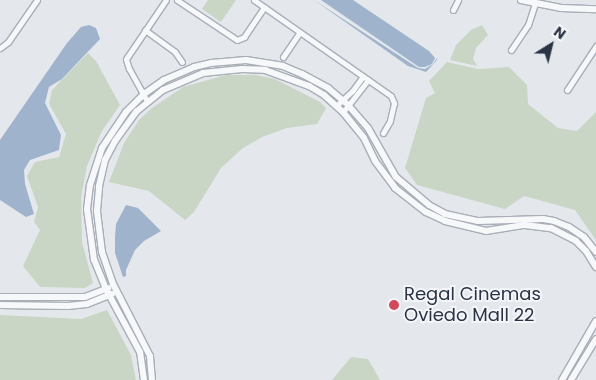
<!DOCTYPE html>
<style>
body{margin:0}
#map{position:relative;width:596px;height:380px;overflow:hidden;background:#e4e7ec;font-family:Poppins,sans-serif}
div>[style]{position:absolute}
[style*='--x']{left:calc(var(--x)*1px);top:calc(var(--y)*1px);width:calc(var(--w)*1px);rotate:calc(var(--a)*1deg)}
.green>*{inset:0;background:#c9d6c5}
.water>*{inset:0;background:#9fb4cc}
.roads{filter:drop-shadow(1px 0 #a9aeb7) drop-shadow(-1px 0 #a9aeb7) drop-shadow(0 1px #a9aeb7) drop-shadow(0 -1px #a9aeb7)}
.minor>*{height:5px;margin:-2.5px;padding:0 2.5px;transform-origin:2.5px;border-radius:2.5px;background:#f7f8fa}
.tertiary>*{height:6px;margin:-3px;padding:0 3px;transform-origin:3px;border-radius:3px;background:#f7f8fa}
.dots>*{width:14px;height:14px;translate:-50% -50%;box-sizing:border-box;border:2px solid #f4f6f9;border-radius:50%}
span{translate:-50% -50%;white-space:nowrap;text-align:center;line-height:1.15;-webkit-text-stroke:4px #f4f6f9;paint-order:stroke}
.poi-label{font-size:18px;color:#2b3445}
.left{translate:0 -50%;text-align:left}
.north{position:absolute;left:526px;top:20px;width:50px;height:50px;-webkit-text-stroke:4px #f4f6f9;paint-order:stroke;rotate:36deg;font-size:14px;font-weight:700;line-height:20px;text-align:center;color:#2b3445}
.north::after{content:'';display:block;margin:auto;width:18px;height:22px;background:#2b3445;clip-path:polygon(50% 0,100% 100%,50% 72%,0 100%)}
</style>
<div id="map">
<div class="green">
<div style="clip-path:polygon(208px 0,236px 0,221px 22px,202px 9px)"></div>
<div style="clip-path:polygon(482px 25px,488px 35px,476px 48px,473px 59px,477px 66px,450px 60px,456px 45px,471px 30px)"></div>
<div style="clip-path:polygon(88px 53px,96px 61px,120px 105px,102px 131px,87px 166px,81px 197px,82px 242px,93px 283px,85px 288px,40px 287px,23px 266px,40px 230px,34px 222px,38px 207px,27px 176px,35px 162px,59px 157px,66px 134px,49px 104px,52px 90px)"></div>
<div style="clip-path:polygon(447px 62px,478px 69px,509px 67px,527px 85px,528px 104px,558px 128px,577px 131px,596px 112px,596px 240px,575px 210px,524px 196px,505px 209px,417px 185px,405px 168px,426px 98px,435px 93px,429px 81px)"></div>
<div style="clip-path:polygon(226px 75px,255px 75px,275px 79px,320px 102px,326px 108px,317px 124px,287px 128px,262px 137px,243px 148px,221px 168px,194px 212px,185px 220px,149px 191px,109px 182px,124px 143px,139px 120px,152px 108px,183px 87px)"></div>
<div style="clip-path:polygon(107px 310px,131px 355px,136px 380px,0 380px,0 315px,81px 319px)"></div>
<div style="clip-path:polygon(351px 357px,368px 359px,380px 380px,332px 380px)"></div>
</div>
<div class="water">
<div style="clip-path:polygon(314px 0,418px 68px,425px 69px,433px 64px,437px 58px,437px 60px,426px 72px,408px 66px)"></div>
<div style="clip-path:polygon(321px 0,353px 0,429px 51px,435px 58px,432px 64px,425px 67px,419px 67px)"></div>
<div style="clip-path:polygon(89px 25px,96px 28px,100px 39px,62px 79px,49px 87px,45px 103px,61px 135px,59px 150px,30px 160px,24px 170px,25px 184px,34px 214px,26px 217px,0 200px,0 140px,67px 43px,81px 27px)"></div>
<div style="clip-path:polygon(126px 205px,138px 208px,161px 231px,144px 241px,135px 250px,126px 270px,126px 276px,123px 277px,115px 253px,115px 237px,116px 224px)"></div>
</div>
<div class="roads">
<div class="minor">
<div style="--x:177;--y:0;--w:72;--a:33.7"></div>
<div style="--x:237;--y:40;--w:8;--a:-23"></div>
<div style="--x:244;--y:37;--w:36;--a:-56"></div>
<div style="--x:254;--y:0;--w:167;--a:35"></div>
<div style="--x:391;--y:96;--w:8;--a:67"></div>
<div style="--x:394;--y:103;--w:18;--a:103"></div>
<div style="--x:390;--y:121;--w:14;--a:120"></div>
<div style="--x:453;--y:10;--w:11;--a:-63"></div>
<div style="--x:145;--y:30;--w:37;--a:36"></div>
<div style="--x:175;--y:52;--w:12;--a:55"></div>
<div style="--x:0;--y:48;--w:10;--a:-37"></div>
<div style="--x:8;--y:42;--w:51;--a:-55.4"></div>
<div style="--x:511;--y:50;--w:30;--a:-56"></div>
<div style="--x:528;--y:25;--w:23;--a:-72"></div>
<div style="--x:283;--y:57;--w:30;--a:-56"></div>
<div style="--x:567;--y:90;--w:53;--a:-56.6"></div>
<div style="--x:147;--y:101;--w:37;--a:-119"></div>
<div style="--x:129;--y:69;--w:10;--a:-107"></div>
<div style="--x:126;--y:59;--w:71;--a:-55.9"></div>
<div style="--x:336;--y:106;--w:23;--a:-43"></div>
<div style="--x:353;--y:90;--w:17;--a:-54"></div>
<div style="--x:343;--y:112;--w:41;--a:-52"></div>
</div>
<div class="tertiary">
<div style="--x:521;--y:0;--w:41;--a:11.3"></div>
<div style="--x:561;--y:8;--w:35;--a:2"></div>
<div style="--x:0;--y:297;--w:85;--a:0"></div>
<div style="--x:85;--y:297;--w:25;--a:-21"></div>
<div style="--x:0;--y:305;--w:68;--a:0.8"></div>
<div style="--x:68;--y:306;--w:19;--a:-6"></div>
<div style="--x:87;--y:304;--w:27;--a:-22"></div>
<div style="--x:144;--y:380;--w:28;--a:-98"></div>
<div style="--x:140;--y:352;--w:72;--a:-118.4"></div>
<div style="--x:106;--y:289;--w:31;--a:-112"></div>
<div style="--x:94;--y:260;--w:51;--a:-97.8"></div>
<div style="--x:87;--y:209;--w:24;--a:-83"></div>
<div style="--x:90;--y:185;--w:39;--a:-72"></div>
<div style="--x:102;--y:148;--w:43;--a:-56.3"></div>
<div style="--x:126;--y:112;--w:25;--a:-45"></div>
<div style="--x:144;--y:94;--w:24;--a:-35"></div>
<div style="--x:164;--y:80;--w:33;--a:-23"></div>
<div style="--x:194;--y:67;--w:17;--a:-13"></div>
<div style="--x:211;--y:63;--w:35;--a:-5"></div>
<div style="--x:246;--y:60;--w:37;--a:9"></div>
<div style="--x:283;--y:66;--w:21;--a:23"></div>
<div style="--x:302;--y:74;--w:30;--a:28"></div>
<div style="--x:328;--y:88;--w:26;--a:40"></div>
<div style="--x:348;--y:105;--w:30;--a:49"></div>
<div style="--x:368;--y:128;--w:56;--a:60.3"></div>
<div style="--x:396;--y:177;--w:43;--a:40.3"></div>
<div style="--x:429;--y:205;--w:18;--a:29"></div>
<div style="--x:445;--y:214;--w:34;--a:12"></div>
<div style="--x:478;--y:221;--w:65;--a:-1.8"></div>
<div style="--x:543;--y:219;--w:11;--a:10"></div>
<div style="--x:554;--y:221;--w:16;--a:22"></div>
<div style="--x:569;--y:227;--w:18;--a:34"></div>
<div style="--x:584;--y:237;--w:19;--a:51"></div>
<div style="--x:152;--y:380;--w:24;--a:-95"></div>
<div style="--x:150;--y:356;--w:81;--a:-117.2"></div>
<div style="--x:113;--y:284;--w:34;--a:-109"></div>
<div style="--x:102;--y:252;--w:41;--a:-97"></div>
<div style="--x:97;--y:211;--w:25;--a:-85"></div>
<div style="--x:99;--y:186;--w:27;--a:-77"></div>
<div style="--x:105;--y:160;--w:21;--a:-62"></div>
<div style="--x:115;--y:141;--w:37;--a:-54"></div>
<div style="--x:137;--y:111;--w:33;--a:-39"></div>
<div style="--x:163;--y:90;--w:43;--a:-23"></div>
<div style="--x:203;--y:73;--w:39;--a:-6"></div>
<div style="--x:242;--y:69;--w:23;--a:2"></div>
<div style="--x:265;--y:70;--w:47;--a:20"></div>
<div style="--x:309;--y:86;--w:17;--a:31"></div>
<div style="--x:324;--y:95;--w:25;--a:42"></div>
<div style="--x:343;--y:112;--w:33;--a:51"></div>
<div style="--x:364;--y:138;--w:25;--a:64"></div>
<div style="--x:375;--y:161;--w:34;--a:53"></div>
<div style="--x:395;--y:188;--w:39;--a:38"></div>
<div style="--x:426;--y:212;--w:21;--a:25"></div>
<div style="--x:445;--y:221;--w:42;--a:13.7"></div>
<div style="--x:486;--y:231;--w:39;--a:-9"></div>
<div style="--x:525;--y:225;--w:26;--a:7"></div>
<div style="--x:551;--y:228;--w:28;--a:27"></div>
<div style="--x:576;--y:241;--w:14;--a:45"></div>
<div style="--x:586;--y:251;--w:19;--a:58"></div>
<div style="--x:562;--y:380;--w:68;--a:-60"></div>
<div style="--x:571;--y:380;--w:48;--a:-58.6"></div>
</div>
</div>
<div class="dots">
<div style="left:394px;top:305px;background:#d1495b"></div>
</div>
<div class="poi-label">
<span class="left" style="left:404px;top:305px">Regal Cinemas<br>Oviedo Mall 22</span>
</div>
<div class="north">N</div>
</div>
